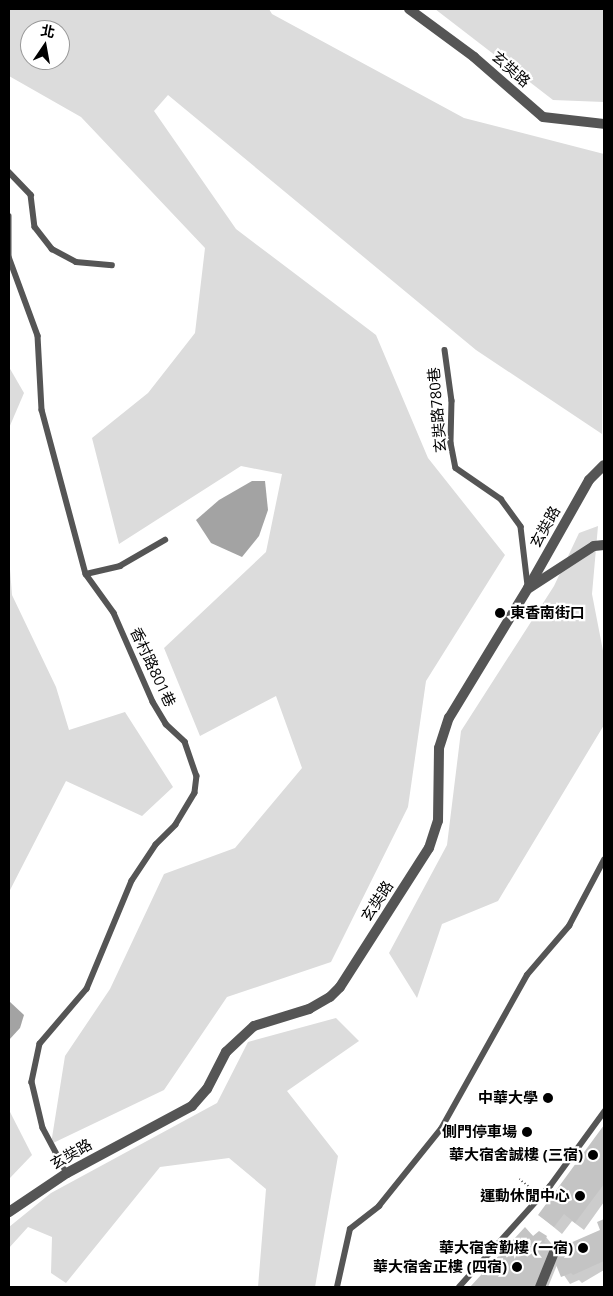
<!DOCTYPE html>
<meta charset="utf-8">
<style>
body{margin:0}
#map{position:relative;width:613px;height:1296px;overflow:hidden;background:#fff;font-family:"Open Sans","Noto Sans TC",sans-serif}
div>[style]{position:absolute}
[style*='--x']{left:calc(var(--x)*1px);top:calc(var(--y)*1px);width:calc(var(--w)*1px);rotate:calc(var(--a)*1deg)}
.green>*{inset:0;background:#dcdcdc}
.water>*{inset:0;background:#a3a3a3}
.shadow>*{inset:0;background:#0003}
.building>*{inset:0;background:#c4c4c4}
.path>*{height:2px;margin-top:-1px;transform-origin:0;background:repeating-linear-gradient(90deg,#777 0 1px,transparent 0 3.5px)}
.lane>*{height:5.5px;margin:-2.75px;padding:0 2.75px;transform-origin:2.75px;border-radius:2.75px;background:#555}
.street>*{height:10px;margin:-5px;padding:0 5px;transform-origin:5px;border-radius:5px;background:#555}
.dots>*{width:14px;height:14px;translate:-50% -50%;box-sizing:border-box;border:2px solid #fff;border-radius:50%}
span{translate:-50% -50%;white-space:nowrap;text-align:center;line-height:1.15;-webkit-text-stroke:4.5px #fff;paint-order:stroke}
.street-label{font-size:15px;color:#000}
.poi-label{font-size:15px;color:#000;font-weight:700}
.left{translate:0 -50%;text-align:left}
.right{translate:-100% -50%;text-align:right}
.frame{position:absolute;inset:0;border:10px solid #000;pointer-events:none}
.north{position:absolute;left:20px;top:20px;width:50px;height:50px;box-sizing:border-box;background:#fff;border:1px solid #999;border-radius:50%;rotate:12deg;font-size:14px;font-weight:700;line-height:20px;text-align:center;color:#000}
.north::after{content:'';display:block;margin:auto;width:18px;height:22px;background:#000;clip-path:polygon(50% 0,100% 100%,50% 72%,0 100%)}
</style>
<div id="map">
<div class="green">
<div style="clip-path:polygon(evenodd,9px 9px,269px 9px,272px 14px,464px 118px,604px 154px,602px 434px,476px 350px,168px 95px,154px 111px,236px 229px,376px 335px,428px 458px,505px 555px,426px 681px,408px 807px,331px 962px,227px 997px,164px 1090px,51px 1144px,65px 1056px,110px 989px,164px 874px,235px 848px,302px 768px,276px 696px,200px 736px,164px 648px,266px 552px,282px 474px,241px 466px,119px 544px,92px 438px,148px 393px,195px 333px,205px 248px,81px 117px,9px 76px,9px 9px,30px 30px,60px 30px,60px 60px,30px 60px,30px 30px)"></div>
<div style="clip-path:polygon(435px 9px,604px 9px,604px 102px,553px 100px)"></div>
<div style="clip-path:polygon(9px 367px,24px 393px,9px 428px)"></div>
<div style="clip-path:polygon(598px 526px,592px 594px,604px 656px,604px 725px,498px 901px,442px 924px,417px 998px,389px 953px,447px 845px,461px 731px,554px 586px,579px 533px)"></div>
<div style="clip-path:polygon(9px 556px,12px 595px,56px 687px,69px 730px,125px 712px,173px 787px,142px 816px,66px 781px,9px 892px)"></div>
<div style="clip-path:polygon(336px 1018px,359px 1041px,287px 1091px,338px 1156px,315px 1287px,258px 1287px,266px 1189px,229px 1158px,160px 1167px,66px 1283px,51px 1273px,52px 1237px,28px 1227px,9px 1248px,9px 1227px,51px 1193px,217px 1103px,248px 1042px)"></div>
<div style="clip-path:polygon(9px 1110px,32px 1155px,9px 1179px)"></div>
</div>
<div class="water">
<div style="clip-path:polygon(252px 481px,265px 481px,268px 510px,259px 536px,242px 557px,211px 543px,196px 520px,219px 500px)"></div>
<div style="clip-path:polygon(9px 1001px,24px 1015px,20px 1028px,9px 1040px)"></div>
</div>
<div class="shadow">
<div style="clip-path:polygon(604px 1127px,604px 1202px,584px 1230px,572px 1221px,562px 1234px,539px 1215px)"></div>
<div style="clip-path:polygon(604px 1220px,604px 1270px,582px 1283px,579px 1280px,570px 1284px,557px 1265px,548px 1287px,472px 1287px,525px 1229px,534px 1237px,546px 1237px,559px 1253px,602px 1230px,599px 1223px)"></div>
</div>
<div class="building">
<div style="clip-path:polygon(604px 1125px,604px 1184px,575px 1223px,564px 1214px,554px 1227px,538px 1215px)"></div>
<div style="clip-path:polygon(604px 1219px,604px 1261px,573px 1275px,571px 1273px,561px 1277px,554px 1260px,558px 1258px,556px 1253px,563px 1250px,561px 1247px,600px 1230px,597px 1222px)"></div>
<div style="clip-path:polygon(525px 1227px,533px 1236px,539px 1231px,547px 1236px,544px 1242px,554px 1246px,537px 1287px,470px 1287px)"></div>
</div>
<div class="path">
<div style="--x:519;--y:1179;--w:20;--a:37"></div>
</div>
<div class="lane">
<div style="--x:9;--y:172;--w:32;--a:46"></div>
<div style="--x:31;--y:195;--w:32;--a:83"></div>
<div style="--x:35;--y:227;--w:28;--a:52"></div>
<div style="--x:52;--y:249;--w:27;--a:28"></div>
<div style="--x:76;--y:262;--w:36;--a:5"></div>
<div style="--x:9;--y:216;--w:41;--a:90"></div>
<div style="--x:9;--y:257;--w:84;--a:69.8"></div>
<div style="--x:38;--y:336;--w:74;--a:86.9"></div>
<div style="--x:42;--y:410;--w:170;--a:75"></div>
<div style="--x:86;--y:574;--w:48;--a:54.3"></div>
<div style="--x:114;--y:613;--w:97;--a:66.3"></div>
<div style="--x:153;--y:702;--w:26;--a:59"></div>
<div style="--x:166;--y:724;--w:26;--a:43"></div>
<div style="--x:185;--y:742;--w:36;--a:71"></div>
<div style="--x:197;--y:776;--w:17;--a:97"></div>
<div style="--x:195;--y:793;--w:37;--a:121"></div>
<div style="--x:176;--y:825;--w:28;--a:135"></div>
<div style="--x:156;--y:845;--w:43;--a:123.7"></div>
<div style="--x:132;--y:881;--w:117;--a:112.6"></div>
<div style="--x:87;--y:989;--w:72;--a:130.5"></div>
<div style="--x:40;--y:1044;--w:39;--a:102"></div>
<div style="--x:32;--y:1082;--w:47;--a:76.6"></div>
<div style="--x:43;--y:1128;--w:51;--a:61.9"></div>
<div style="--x:445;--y:350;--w:51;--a:82.2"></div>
<div style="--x:452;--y:401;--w:42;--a:91.4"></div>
<div style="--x:451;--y:443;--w:25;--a:79"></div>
<div style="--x:456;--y:468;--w:55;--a:34.6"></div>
<div style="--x:501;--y:499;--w:34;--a:54"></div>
<div style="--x:521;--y:527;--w:59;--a:83.2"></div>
<div style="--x:86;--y:574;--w:35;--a:-13"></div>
<div style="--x:120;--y:566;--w:52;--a:-30"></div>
<div style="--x:337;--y:1287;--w:59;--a:-77.4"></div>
<div style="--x:350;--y:1229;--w:37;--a:-38"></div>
<div style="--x:379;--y:1206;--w:99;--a:-51.2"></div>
<div style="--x:441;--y:1129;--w:176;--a:-60.8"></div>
<div style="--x:527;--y:975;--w:65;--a:-49.4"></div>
<div style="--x:569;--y:926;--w:75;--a:-62.1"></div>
<div style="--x:459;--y:1287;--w:136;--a:-48"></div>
<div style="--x:550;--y:1186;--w:92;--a:-53.9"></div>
</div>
<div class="street">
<div style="--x:409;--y:9;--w:81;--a:36.4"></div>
<div style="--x:474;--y:57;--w:91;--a:41"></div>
<div style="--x:543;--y:117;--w:61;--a:6.5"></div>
<div style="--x:529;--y:588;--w:77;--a:-32.9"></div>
<div style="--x:594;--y:546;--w:10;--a:-6"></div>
<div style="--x:9;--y:1212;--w:70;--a:-33.9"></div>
<div style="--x:67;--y:1173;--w:142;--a:-28.2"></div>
<div style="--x:192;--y:1106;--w:23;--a:-49"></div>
<div style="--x:207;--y:1089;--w:42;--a:-62.8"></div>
<div style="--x:226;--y:1052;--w:38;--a:-43"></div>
<div style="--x:254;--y:1026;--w:58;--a:-17.2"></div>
<div style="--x:309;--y:1009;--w:24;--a:-30"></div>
<div style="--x:330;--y:997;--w:14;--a:-45"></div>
<div style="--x:340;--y:987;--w:165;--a:-57.4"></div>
<div style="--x:429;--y:848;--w:28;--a:-72"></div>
<div style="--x:438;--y:821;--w:73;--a:-89.2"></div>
<div style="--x:439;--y:748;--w:32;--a:-72"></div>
<div style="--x:449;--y:718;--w:152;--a:-58.7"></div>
<div style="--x:528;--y:588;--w:124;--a:-60.5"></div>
<div style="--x:589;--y:480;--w:21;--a:-45"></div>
<div style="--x:540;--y:1287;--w:45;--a:-68"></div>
</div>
<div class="dots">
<div style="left:500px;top:613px;background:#000"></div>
<div style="left:548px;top:1098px;background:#000"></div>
<div style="left:527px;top:1132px;background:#000"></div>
<div style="left:593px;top:1155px;background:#000"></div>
<div style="left:580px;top:1196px;background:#000"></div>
<div style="left:583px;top:1248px;background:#000"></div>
<div style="left:517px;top:1267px;background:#000"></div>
</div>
<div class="street-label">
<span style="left:511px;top:69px;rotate:41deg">玄奘路</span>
<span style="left:437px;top:410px;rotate:-95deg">玄奘路780巷</span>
<span style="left:545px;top:527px;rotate:-61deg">玄奘路</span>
<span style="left:153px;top:667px;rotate:65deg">香村路801巷</span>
<span style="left:377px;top:901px;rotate:-57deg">玄奘路</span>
<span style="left:71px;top:1154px;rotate:-30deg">玄奘路</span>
</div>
<div class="poi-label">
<span class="left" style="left:510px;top:613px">東香南街口</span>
<span class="right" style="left:538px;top:1098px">中華大學</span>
<span class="right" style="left:517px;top:1132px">側門停車場</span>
<span class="right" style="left:583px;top:1155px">華大宿舍誠樓 (三宿)</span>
<span class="right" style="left:570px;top:1196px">運動休閒中心</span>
<span class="right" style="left:573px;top:1248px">華大宿舍勤樓 (一宿)</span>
<span class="right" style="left:507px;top:1267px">華大宿舍正樓 (四宿)</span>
</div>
<div class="frame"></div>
<div class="north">北</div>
</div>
